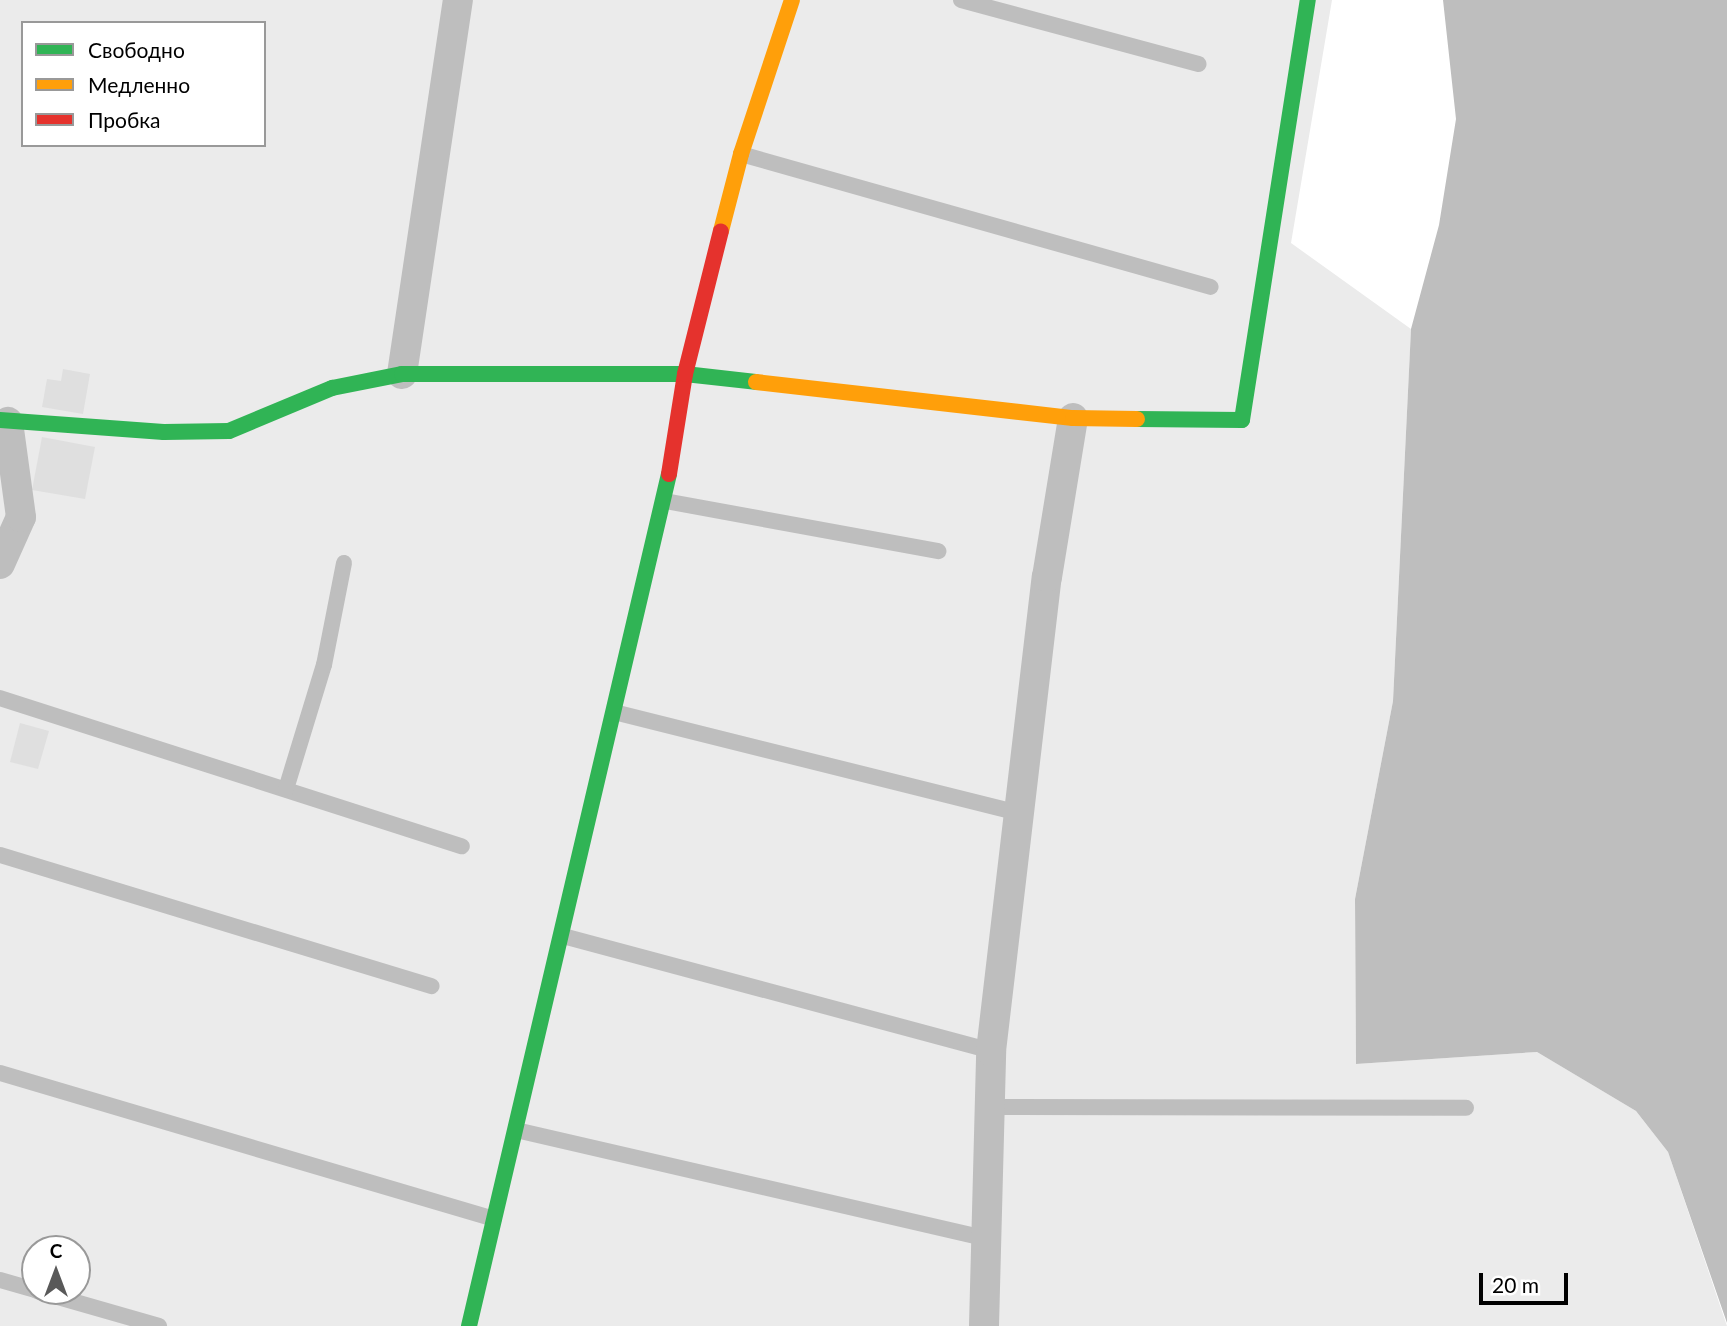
<!DOCTYPE html>
<meta charset="utf-8">
<style>
body{margin:0}
#map{position:relative;width:1727px;height:1326px;overflow:hidden;background:#fff;font-family:Lato,sans-serif}
div>[style]{position:absolute}
[style*='--x']{left:calc(var(--x)*1px);top:calc(var(--y)*1px);width:calc(var(--w)*1px);rotate:calc(var(--a)*1deg)}
.green>*{inset:0;background:#ebebeb}
.water>*{inset:0;background:#bebebe}
.building>*{inset:0;background:#dfdfdf}
.lane>*{height:16px;margin:-8px;padding:0 8px;transform-origin:8px;border-radius:8px;background:#bebebe}
.street>*{height:30px;margin:-15px;padding:0 15px;transform-origin:15px;border-radius:15px;background:#bebebe}
.fast>*{height:16px;margin:-8px;padding:0 8px;transform-origin:8px;border-radius:8px;background:#30b455}
.slow>*{height:16px;margin:-8px;padding:0 8px;transform-origin:8px;border-radius:8px;background:#ff9f0a}
.jam>*{height:16px;margin:-8px;padding:0 8px;transform-origin:8px;border-radius:8px;background:#e5322d}
span{translate:-50% -50%;white-space:nowrap;text-align:center;line-height:1.15;-webkit-text-stroke:5px #fff;paint-order:stroke}
.legend{position:absolute;left:21px;top:21px;width:245px;height:126px;box-sizing:border-box;background:#fff;border:2px solid #999;margin:0;padding:9px 12px;list-style:none;font-size:21px;color:#000}
.legend li{display:flex;align-items:center;gap:14px;height:35px}
.legend b{width:35px;border:2px solid #999}
.north{position:absolute;left:21px;top:1235px;width:70px;height:70px;box-sizing:border-box;background:#fff;border:2px solid #999;border-radius:50%;rotate:0deg;font-size:19px;font-weight:700;line-height:28px;text-align:center;color:#000}
.north::after{content:'';display:block;margin:auto;width:24px;height:32px;background:#595959;clip-path:polygon(50% 0,100% 100%,50% 72%,0 100%)}
.scale{position:absolute;left:1479px;top:1273px;width:89px;height:32px;box-sizing:border-box;border:4px solid #000;border-top:0;padding-left:9px;font-size:21px;line-height:24px;white-space:nowrap;color:#000;-webkit-text-stroke:5px #fff;paint-order:stroke}
</style>
<div id="map">
<div class="green">
<div style="clip-path:polygon(evenodd,0 0,1332px 0,1291px 243px,1411px 329px,1393px 701px,1355px 899px,1356px 1064px,1537px 1052px,1636px 1111px,1668px 1152px,1727px 1326px,0 1326px,0 0,23px 23px,264px 23px,264px 145px,23px 145px,23px 23px,0 0,35px 1249px,77px 1249px,77px 1291px,35px 1291px,35px 1249px)"></div>
</div>
<div class="water">
<div style="clip-path:polygon(1443px 0,1727px 0,1727px 1323px,1668px 1152px,1636px 1111px,1537px 1052px,1356px 1064px,1355px 899px,1393px 701px,1411px 329px,1439px 225px,1456px 119px)"></div>
</div>
<div class="building">
<div style="clip-path:polygon(63px 369px,90px 374px,83px 414px,42px 407px,47px 379px,61px 381px)"></div>
<div style="clip-path:polygon(42px 437px,95px 447px,85px 499px,32px 490px)"></div>
<div style="clip-path:polygon(20px 723px,49px 731px,38px 769px,10px 762px)"></div>
</div>
<div class="lane">
<div style="--x:961;--y:0;--w:246;--a:15.1"></div>
<div style="--x:741;--y:154;--w:488;--a:15.8"></div>
<div style="--x:665;--y:501;--w:278;--a:10.4"></div>
<div style="--x:0;--y:698;--w:485;--a:17.8"></div>
<div style="--x:614;--y:712;--w:417;--a:14"></div>
<div style="--x:286;--y:789;--w:130;--a:-73"></div>
<div style="--x:324;--y:665;--w:104;--a:-78.9"></div>
<div style="--x:0;--y:855;--w:451;--a:16.9"></div>
<div style="--x:563;--y:936;--w:443;--a:15"></div>
<div style="--x:0;--y:1073;--w:515;--a:16.46"></div>
<div style="--x:989;--y:1107;--w:477;--a:0.1"></div>
<div style="--x:516;--y:1130;--w:483;--a:13"></div>
<div style="--x:0;--y:1280;--w:36;--a:16"></div>
<div style="--x:37;--y:1291;--w:127;--a:16"></div>
</div>
<div class="street">
<div style="--x:402;--y:374;--w:378;--a:-81.5"></div>
<div style="--x:0;--y:564;--w:51;--a:-65.9"></div>
<div style="--x:21;--y:517;--w:96;--a:-97.8"></div>
<div style="--x:984;--y:1326;--w:275;--a:-88.5"></div>
<div style="--x:991;--y:1051;--w:477;--a:-83.3"></div>
<div style="--x:1047;--y:577;--w:161;--a:-80.7"></div>
</div>
<div class="fast">
<div style="--x:1137;--y:419;--w:105;--a:0.5"></div>
<div style="--x:1242;--y:420;--w:425;--a:-81.1"></div>
<div style="--x:0;--y:420;--w:164;--a:4.2"></div>
<div style="--x:164;--y:432;--w:65;--a:-0.9"></div>
<div style="--x:229;--y:431;--w:112;--a:-22.7"></div>
<div style="--x:332;--y:388;--w:71;--a:-11.3"></div>
<div style="--x:402;--y:374;--w:283;--a:0"></div>
<div style="--x:685;--y:374;--w:71;--a:6.4"></div>
<div style="--x:469;--y:1326;--w:875;--a:-76.79"></div>
</div>
<div class="slow">
<div style="--x:721;--y:231;--w:80;--a:-75.4"></div>
<div style="--x:741;--y:154;--w:162;--a:-71.7"></div>
<div style="--x:756;--y:382;--w:319;--a:6.5"></div>
<div style="--x:1073;--y:418;--w:64;--a:0.9"></div>
</div>
<div class="jam">
<div style="--x:669;--y:474;--w:101;--a:-80.9"></div>
<div style="--x:685;--y:374;--w:147;--a:-75.9"></div>
</div>
<ul class="legend">
<li><b style="height:9px;background:#30b455"></b>Свободно</li>
<li><b style="height:9px;background:#ff9f0a"></b>Медленно</li>
<li><b style="height:9px;background:#e5322d"></b>Пробка</li>
</ul>
<div class="north">С</div>
<div class="scale">20 m</div>
</div>
